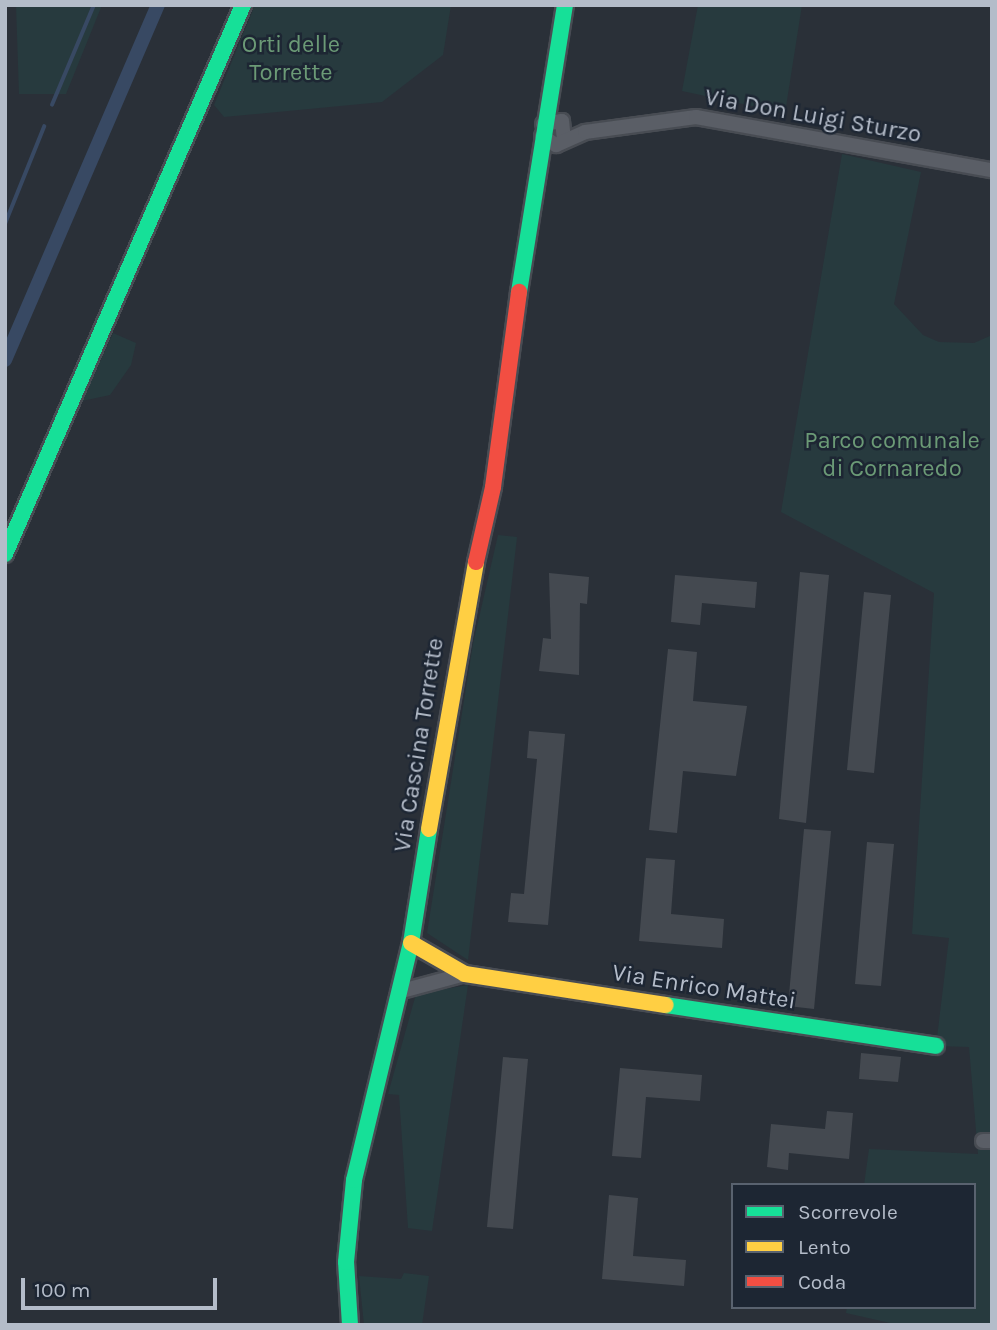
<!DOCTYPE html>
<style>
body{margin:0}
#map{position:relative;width:997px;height:1330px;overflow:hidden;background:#2a3038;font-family:Karla,sans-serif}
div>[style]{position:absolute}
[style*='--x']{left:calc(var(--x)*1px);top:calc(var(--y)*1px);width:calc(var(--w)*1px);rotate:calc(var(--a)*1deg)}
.green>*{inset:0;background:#273a3e}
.stream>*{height:3.5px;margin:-1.75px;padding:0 1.75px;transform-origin:1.75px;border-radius:1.75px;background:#384963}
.canal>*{height:14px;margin:-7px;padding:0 7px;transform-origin:7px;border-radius:7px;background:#384963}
.building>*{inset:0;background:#444950}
.roads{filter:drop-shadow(2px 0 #484c53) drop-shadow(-2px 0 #484c53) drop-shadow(0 2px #484c53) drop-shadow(0 -2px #484c53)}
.street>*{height:14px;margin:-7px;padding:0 7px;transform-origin:7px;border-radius:7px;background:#5a5e66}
.fast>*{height:16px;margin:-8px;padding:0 8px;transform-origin:8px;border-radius:8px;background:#16e098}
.slow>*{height:16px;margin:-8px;padding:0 8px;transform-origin:8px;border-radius:8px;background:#ffcf43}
.jam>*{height:16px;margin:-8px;padding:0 8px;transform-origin:8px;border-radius:8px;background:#f24e42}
span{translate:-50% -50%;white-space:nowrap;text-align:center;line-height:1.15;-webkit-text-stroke:5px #1d2633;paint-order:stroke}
.park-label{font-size:24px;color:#6b9a76}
.street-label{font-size:24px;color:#b4bcc9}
.frame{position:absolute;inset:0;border:7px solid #b4bcc9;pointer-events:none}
.legend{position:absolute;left:731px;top:1183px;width:245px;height:126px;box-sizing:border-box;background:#1d2633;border:2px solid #59626f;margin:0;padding:9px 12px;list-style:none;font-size:21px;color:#b4bcc9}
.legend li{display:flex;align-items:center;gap:14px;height:35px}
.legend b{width:35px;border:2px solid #59626f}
.scale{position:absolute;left:21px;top:1278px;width:196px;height:32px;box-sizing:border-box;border:4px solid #b4bcc9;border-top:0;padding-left:9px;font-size:21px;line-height:24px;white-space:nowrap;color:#b4bcc9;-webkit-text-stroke:5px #1d2633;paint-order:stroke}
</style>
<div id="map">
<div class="green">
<div style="clip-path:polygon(16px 5px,102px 5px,66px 94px,19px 94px)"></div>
<div style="clip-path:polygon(255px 5px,451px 5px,443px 55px,382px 102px,224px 117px,214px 105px)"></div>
<div style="clip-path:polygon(698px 5px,802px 5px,785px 113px,682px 91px)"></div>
<div style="clip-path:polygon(842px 154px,921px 172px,894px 304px,923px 335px,939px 342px,974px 343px,992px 335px,992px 1325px,899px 1325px,846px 1313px,847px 1307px,974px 1307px,974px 1185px,864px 1185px,869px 1149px,978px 1154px,969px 1047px,936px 1046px,949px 938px,912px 934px,934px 593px,781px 512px)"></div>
<div style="clip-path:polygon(113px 333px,136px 343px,131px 365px,110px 395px,82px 401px)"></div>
<div style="clip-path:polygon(498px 535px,517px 537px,468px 960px,427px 933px,473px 644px)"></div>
<div style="clip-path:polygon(468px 985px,432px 1231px,408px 1228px,399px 1095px,388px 1094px,416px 994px)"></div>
<div style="clip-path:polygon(404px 1273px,429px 1276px,422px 1325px,364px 1325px,359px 1276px,401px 1279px)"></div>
</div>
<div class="stream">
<div style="--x:52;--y:105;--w:108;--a:-67.2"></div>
<div style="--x:5;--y:224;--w:105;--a:-68.1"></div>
</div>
<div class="canal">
<div style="--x:5;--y:360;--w:387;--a:-66.7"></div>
</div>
<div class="building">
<div style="clip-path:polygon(800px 572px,829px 575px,806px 823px,779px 819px)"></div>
<div style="clip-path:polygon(549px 573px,589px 577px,587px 604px,580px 603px,579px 675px,539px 671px,543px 638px,551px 639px)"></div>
<div style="clip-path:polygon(675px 575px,757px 582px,755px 608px,702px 603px,700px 625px,671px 622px)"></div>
<div style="clip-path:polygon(864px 592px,891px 595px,874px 773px,847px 770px)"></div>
<div style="clip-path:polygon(668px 649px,697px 652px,693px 701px,747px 706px,736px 776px,683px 771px,677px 833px,649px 830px)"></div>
<div style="clip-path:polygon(529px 731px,565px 734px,548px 925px,508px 922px,511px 893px,524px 894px,537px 759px,527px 758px)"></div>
<div style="clip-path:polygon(804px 829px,831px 831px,814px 1009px,788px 1006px)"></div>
<div style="clip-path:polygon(867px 842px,894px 844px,881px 986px,855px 984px)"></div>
<div style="clip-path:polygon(646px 858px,675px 860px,671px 914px,724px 919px,722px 948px,639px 941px)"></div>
<div style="clip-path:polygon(861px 1053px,901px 1057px,898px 1082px,859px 1079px)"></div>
<div style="clip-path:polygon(503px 1057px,528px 1059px,513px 1229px,487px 1227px)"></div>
<div style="clip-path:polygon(620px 1068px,702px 1075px,700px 1101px,646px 1097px,641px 1158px,612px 1156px)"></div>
<div style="clip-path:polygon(827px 1111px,853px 1113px,849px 1159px,789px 1153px,788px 1170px,767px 1167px,771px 1124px,825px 1129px)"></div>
<div style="clip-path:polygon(609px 1195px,638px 1198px,633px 1256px,686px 1260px,684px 1286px,602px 1279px)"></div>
</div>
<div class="roads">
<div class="street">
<div style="--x:543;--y:124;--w:19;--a:-9"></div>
<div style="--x:562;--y:121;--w:20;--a:84"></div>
<div style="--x:542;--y:136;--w:17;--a:33"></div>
<div style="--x:556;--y:145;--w:32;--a:-24"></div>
<div style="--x:585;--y:132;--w:112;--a:-7.7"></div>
<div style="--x:696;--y:117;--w:301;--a:10.2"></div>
<div style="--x:402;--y:991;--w:65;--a:-15.1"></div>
<div style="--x:983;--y:1141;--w:9;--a:0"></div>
</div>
<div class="fast">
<div style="--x:519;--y:292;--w:291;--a:-80.9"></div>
<div style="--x:5;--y:554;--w:598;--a:-66.56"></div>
<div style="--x:666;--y:1005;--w:273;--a:8.6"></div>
<div style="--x:350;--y:1325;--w:63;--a:-93.6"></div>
<div style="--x:346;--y:1262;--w:82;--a:-84.4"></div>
<div style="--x:354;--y:1180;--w:244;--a:-76.5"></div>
<div style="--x:411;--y:943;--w:115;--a:-81"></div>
</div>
<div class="slow">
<div style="--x:429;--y:829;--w:271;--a:-80"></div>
<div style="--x:411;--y:943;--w:62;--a:29.9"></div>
<div style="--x:465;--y:974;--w:203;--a:8.8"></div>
</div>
<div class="jam">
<div style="--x:476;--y:562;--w:77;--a:-77.2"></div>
<div style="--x:493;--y:487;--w:197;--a:-82.4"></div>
</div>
</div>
<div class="park-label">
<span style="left:291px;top:59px">Orti delle<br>Torrette</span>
<span style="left:892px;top:455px">Parco comunale<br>di Cornaredo</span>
</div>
<div class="street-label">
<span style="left:813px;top:116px;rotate:10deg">Via Don Luigi Sturzo</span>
<span style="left:419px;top:745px;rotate:-81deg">Via Cascina Torrette</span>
<span style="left:704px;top:987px;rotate:9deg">Via Enrico Mattei</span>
</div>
<div class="frame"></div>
<ul class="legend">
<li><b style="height:9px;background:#16e098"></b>Scorrevole</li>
<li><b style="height:9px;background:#ffcf43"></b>Lento</li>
<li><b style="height:9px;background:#f24e42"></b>Coda</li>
</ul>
<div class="scale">100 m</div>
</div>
